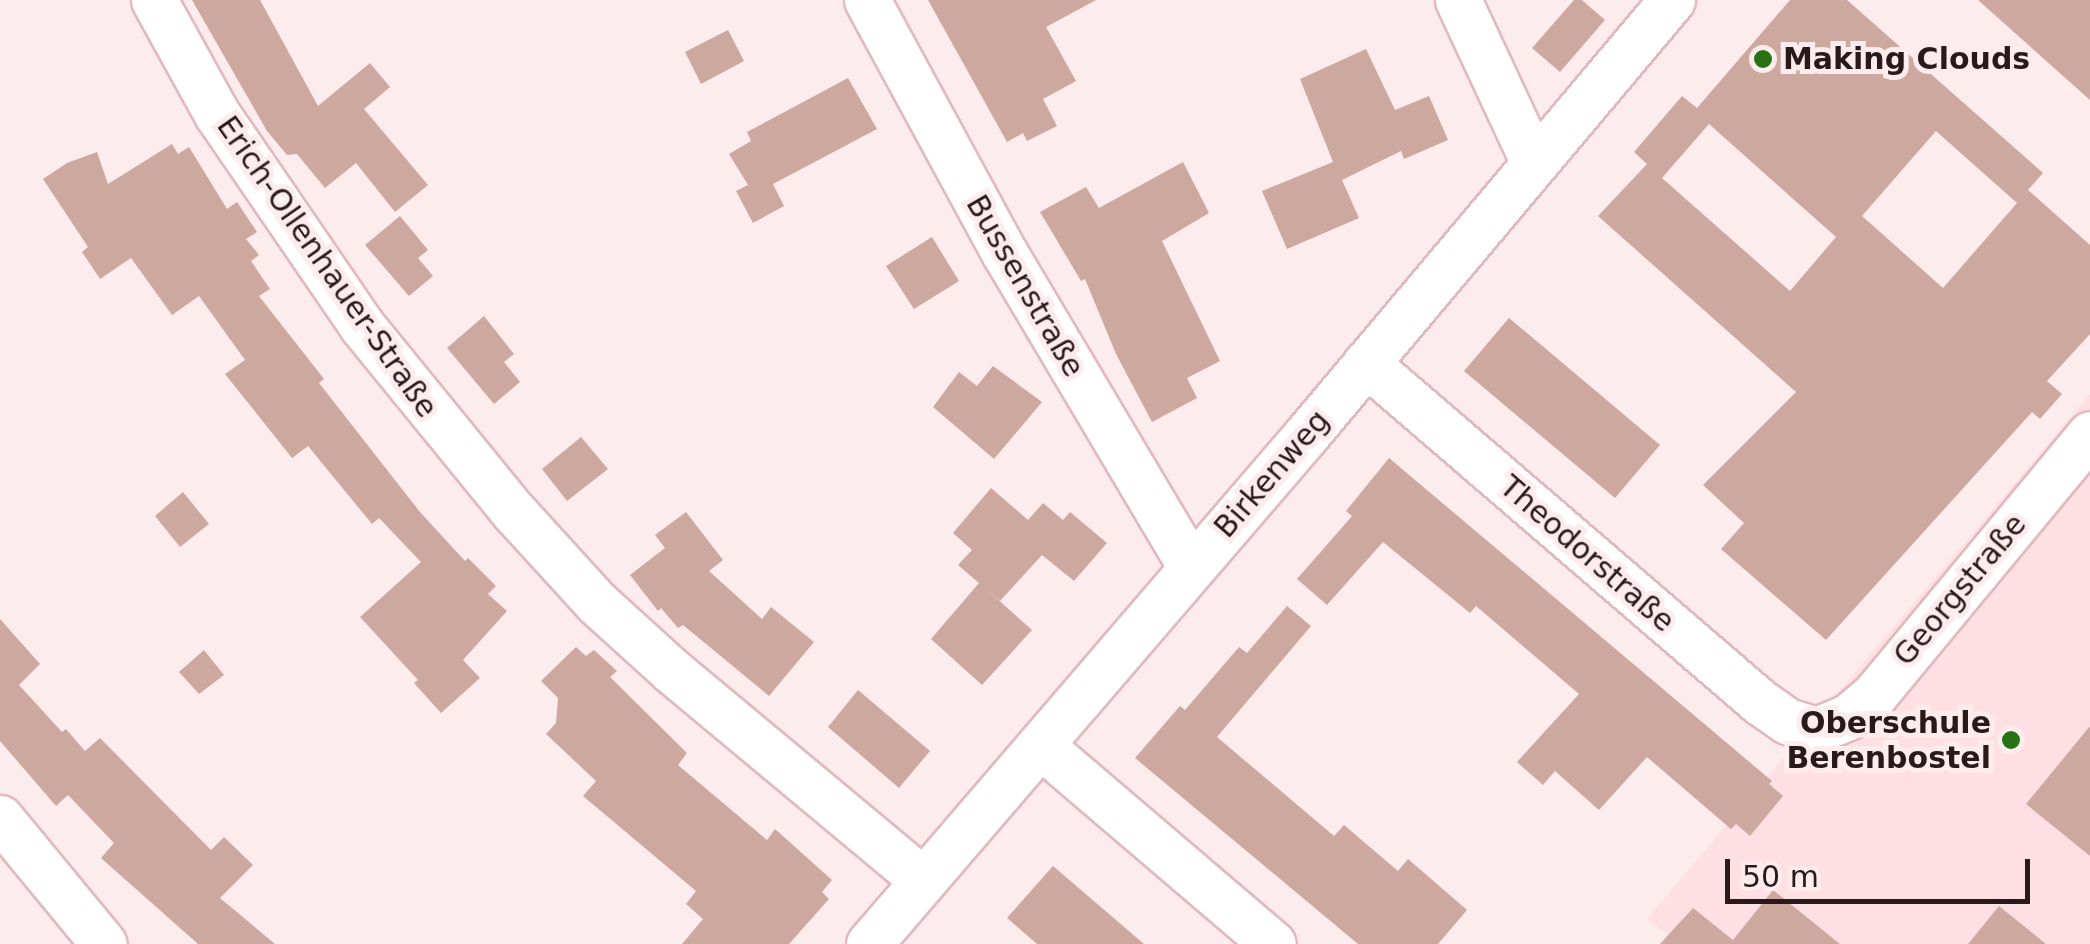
<!DOCTYPE html>
<meta charset="utf-8">
<style>
body{margin:0}
#map{position:relative;width:2090px;height:944px;overflow:hidden;background:#fdecee;font-family:"DejaVu Sans",sans-serif}
div>[style]{position:absolute}
[style*='--x']{left:calc(var(--x)*1px);top:calc(var(--y)*1px);width:calc(var(--w)*1px);rotate:calc(var(--a)*1deg)}
.built>*{inset:0;background:#fee0e4}
.building>*{inset:0;background:#cda89e}
.roads{filter:drop-shadow(2px 0 #e1babf) drop-shadow(-2px 0 #e1babf) drop-shadow(0 2px #e1babf) drop-shadow(0 -2px #e1babf)}
.minor>*{height:45px;margin:-22.5px;padding:0 22.5px;transform-origin:22.5px;border-radius:22.5px;background:#fff}
.dots>*{width:28px;height:28px;translate:-50% -50%;box-sizing:border-box;border:5px solid #fdecee;border-radius:50%}
span{translate:-50% -50%;white-space:nowrap;text-align:center;line-height:1.15;-webkit-text-stroke:10px #fdecee;paint-order:stroke}
.poi-label{font-size:30px;color:#281a1b;font-weight:700}
.left{translate:0 -50%;text-align:left}
.right{translate:-100% -50%;text-align:right}
.street-label{font-size:30px;color:#281a1b}
.scale{position:absolute;left:1725px;top:859px;width:305px;height:45px;box-sizing:border-box;border:5px solid #281a1b;border-top:0;padding-left:12px;font-size:30px;line-height:35px;white-space:nowrap;color:#281a1b;-webkit-text-stroke:8px #fdecee;paint-order:stroke}
</style>
<div id="map">
<div class="built">
<div style="clip-path:polygon(2090px 394px,2090px 944px,1679px 944px,1647px 919px)"></div>
</div>
<div class="building">
<div style="clip-path:polygon(192px 0,260px 0,318px 106px,370px 63px,390px 87px,364px 109px,428px 185px,395px 212px,356px 163px,325px 188px,297px 154px,287px 155px,267px 131px)"></div>
<div style="clip-path:polygon(928px 0,1096px 0,1046px 27px,1076px 81px,1043px 99px,1057px 126px,1027px 141px,1023px 133px,1007px 142px)"></div>
<div style="clip-path:polygon(1574px 0,1582px 0,1605px 20px,1560px 72px,1532px 48px)"></div>
<div style="clip-path:polygon(evenodd,1790px 0,1847px 0,2043px 173px,2028px 190px,2090px 245px,2090px 334px,2047px 381px,2062px 394px,2040px 419px,2032px 412px,1826px 640px,1721px 549px,1744px 523px,1703px 485px,1796px 392px,1598px 216px,1647px 164px,1662px 178px,1634px 152px,1682px 96px,1697px 108px,1790px 0,1709px 124px,1836px 237px,1790px 291px,1662px 178px,1709px 124px,1790px 0,1936px 131px,2017px 203px,1943px 288px,1862px 216px,1936px 131px)"></div>
<div style="clip-path:polygon(1978px 0,2090px 0,2090px 100px)"></div>
<div style="clip-path:polygon(728px 30px,744px 61px,701px 84px,685px 52px)"></div>
<div style="clip-path:polygon(1366px 49px,1395px 110px,1429px 96px,1448px 140px,1404px 159px,1401px 151px,1342px 180px,1359px 218px,1287px 249px,1262px 191px,1333px 162px,1300px 79px)"></div>
<div style="clip-path:polygon(848px 78px,877px 129px,773px 184px,784px 206px,753px 223px,736px 191px,748px 185px,729px 154px,751px 141px,747px 132px)"></div>
<div style="clip-path:polygon(172px 144px,178px 154px,189px 147px,227px 209px,237px 202px,257px 232px,246px 239px,259px 255px,251px 261px,270px 289px,259px 296px,324px 379px,319px 383px,420px 512px,465px 561px,468px 558px,496px 586px,488px 594px,507px 611px,463px 660px,480px 678px,441px 713px,414px 683px,418px 680px,360px 617px,421px 562px,379px 518px,372px 524px,308px 446px,292px 458px,225px 374px,245px 360px,199px 296px,172px 315px,131px 258px,100px 279px,82px 252px,88px 247px,43px 179px,67px 163px,97px 152px,108px 184px)"></div>
<div style="clip-path:polygon(1183px 162px,1209px 213px,1162px 241px,1220px 361px,1187px 378px,1197px 398px,1152px 422px,1116px 354px,1085px 279px,1081px 281px,1040px 212px,1086px 187px,1099px 208px)"></div>
<div style="clip-path:polygon(400px 216px,428px 250px,418px 258px,433px 276px,409px 296px,365px 245px)"></div>
<div style="clip-path:polygon(932px 237px,959px 281px,914px 309px,886px 266px)"></div>
<div style="clip-path:polygon(484px 316px,514px 354px,504px 362px,520px 382px,494px 404px,447px 348px)"></div>
<div style="clip-path:polygon(1509px 318px,1660px 445px,1615px 498px,1464px 371px)"></div>
<div style="clip-path:polygon(993px 366px,1042px 402px,994px 459px,933px 407px,959px 372px,977px 386px)"></div>
<div style="clip-path:polygon(581px 437px,608px 469px,567px 501px,542px 469px)"></div>
<div style="clip-path:polygon(1389px 458px,1772px 781px,1769px 784px,1783px 796px,1750px 836px,1736px 824px,1731px 829px,1647px 757px,1599px 810px,1555px 771px,1543px 785px,1517px 762px,1579px 694px,1476px 606px,1470px 613px,1383px 542px,1327px 605px,1297px 579px,1352px 516px,1346px 511px)"></div>
<div style="clip-path:polygon(991px 488px,1028px 520px,1043px 503px,1063px 520px,1070px 512px,1107px 543px,1074px 581px,1042px 555px,1000px 601px,985px 588px,1032px 630px,982px 685px,931px 639px,979px 583px,958px 565px,972px 550px,953px 533px)"></div>
<div style="clip-path:polygon(183px 492px,209px 524px,180px 547px,155px 516px)"></div>
<div style="clip-path:polygon(686px 512px,723px 560px,709px 571px,762px 619px,771px 607px,814px 642px,769px 696px,683px 625px,678px 628px,661px 608px,658px 611px,630px 575px,665px 548px,655px 535px)"></div>
<div style="clip-path:polygon(1287px 606px,1311px 626px,1217px 737px,1334px 836px,1344px 825px,1398px 871px,1408px 859px,1467px 910px,1438px 944px,1358px 944px,1135px 758px,1180px 706px,1185px 710px,1239px 647px,1247px 653px)"></div>
<div style="clip-path:polygon(0 619px,40px 664px,19px 685px,62px 732px,66px 729px,85px 751px,100px 738px,211px 850px,224px 837px,253px 865px,220px 898px,275px 944px,198px 944px,101px 858px,114px 843px,68px 795px,56px 806px,0 741px)"></div>
<div style="clip-path:polygon(576px 647px,586px 656px,594px 650px,617px 671px,610px 677px,687px 753px,678px 765px,767px 840px,775px 829px,832px 880px,822px 892px,829px 899px,789px 944px,682px 944px,703px 919px,686px 904px,696px 891px,583px 796px,596px 781px,546px 734px,556px 723px,558px 698px,541px 681px)"></div>
<div style="clip-path:polygon(204px 650px,224px 675px,199px 694px,179px 672px)"></div>
<div style="clip-path:polygon(858px 690px,930px 751px,899px 788px,828px 727px)"></div>
<div style="clip-path:polygon(2090px 726px,2090px 856px,2026px 804px)"></div>
<div style="clip-path:polygon(1053px 866px,1144px 944px,1037px 944px,1007px 918px)"></div>
<div style="clip-path:polygon(1773px 890px,1840px 944px,1660px 944px,1693px 908px,1733px 940px)"></div>
<div style="clip-path:polygon(1999px 906px,2046px 944px,1968px 944px)"></div>
</div>
<div class="roads">
<div class="minor">
<div style="--x:154;--y:0;--w:130;--a:61.1"></div>
<div style="--x:217;--y:114;--w:257;--a:55.6"></div>
<div style="--x:362;--y:326;--w:239;--a:50.8"></div>
<div style="--x:513;--y:511;--w:125;--a:47.6"></div>
<div style="--x:597;--y:603;--w:101;--a:42.2"></div>
<div style="--x:672;--y:671;--w:327;--a:39.8"></div>
<div style="--x:867;--y:0;--w:287;--a:61.5"></div>
<div style="--x:1004;--y:252;--w:366;--a:59.3"></div>
<div style="--x:1458;--y:0;--w:180;--a:65"></div>
<div style="--x:1366;--y:363;--w:520;--a:40.71"></div>
<div style="--x:1760;--y:702;--w:33;--a:35"></div>
<div style="--x:1787;--y:721;--w:31;--a:17"></div>
<div style="--x:1817;--y:730;--w:34;--a:-23"></div>
<div style="--x:1848;--y:717;--w:35;--a:-40"></div>
<div style="--x:1875;--y:694;--w:337;--a:-50.4"></div>
<div style="--x:1040;--y:745;--w:306;--a:40.5"></div>
<div style="--x:0;--y:818;--w:163;--a:50.5"></div>
<div style="--x:869;--y:944;--w:672;--a:-49.34"></div>
<div style="--x:1307;--y:434;--w:567;--a:-49.94"></div>
</div>
</div>
<div class="dots">
<div style="left:1763px;top:59px;background:#287216"></div>
<div style="left:2011px;top:740px;background:#287216"></div>
</div>
<div class="poi-label">
<span class="left" style="left:1783px;top:59px">Making Clouds</span>
<span class="right" style="left:1991px;top:740px">Oberschule<br>Berenbostel</span>
</div>
<div class="street-label">
<span style="left:327px;top:267px;rotate:55deg">Erich-Ollenhauer-Straße</span>
<span style="left:1025px;top:286px;rotate:60deg">Bussenstraße</span>
<span style="left:1272px;top:474px;rotate:-49deg">Birkenweg</span>
<span style="left:1587px;top:554px;rotate:41deg">Theodorstraße</span>
<span style="left:1960px;top:590px;rotate:-50deg">Georgstraße</span>
</div>
<div class="scale">50 m</div>
</div>
